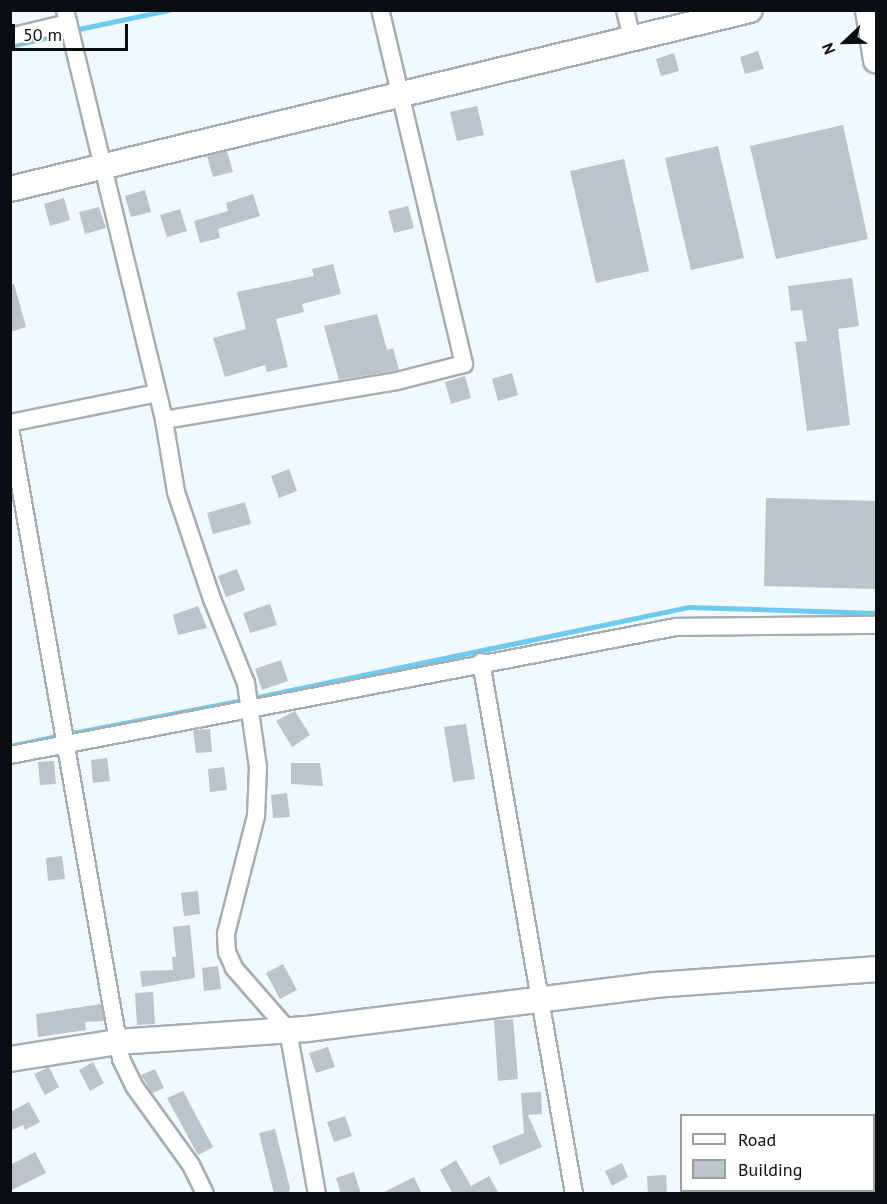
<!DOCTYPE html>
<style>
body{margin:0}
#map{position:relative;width:887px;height:1204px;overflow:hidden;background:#eff9fe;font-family:"PT Sans",sans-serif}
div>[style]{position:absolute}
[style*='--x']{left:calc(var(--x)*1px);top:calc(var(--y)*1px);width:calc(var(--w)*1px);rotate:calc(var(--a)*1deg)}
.stream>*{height:4.5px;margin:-2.25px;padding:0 2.25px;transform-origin:2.25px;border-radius:2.25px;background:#6fcaf0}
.building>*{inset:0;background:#bbc4c8}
.roads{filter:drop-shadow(2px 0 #a5aeb3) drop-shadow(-2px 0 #a5aeb3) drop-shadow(0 2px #a5aeb3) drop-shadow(0 -2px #a5aeb3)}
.street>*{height:16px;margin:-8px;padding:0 8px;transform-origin:8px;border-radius:8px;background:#fff}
.secondary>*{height:24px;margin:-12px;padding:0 12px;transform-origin:12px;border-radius:12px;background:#fff}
span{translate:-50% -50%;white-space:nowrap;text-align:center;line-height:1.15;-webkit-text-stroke:6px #fff;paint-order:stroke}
.frame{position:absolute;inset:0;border:12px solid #0b0e10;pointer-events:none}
.legend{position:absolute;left:680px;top:1114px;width:195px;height:78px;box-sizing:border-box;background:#fff;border:2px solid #9d9f9f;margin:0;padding:8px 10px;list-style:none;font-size:18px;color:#0b0e10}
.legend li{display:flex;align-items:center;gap:12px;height:30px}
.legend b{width:30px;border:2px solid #9d9f9f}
.north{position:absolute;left:815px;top:12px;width:60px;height:60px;-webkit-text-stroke:4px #fff;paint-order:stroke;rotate:248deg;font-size:16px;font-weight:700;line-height:24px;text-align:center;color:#0b0e10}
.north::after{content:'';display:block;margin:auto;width:21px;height:27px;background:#0b0e10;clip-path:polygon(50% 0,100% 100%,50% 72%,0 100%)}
.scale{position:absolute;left:12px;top:24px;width:116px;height:27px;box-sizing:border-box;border:3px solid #0b0e10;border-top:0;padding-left:8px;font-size:18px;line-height:21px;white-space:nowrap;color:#0b0e10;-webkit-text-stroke:4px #fff;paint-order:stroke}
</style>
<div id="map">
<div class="stream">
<div style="--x:74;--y:30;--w:97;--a:-11.9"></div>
<div style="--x:10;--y:46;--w:57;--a:-13.1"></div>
<div style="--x:258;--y:697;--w:440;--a:-11.8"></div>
<div style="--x:689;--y:607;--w:187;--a:1.8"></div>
<div style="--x:73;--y:733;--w:172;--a:-11"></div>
<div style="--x:10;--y:746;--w:48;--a:-12"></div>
</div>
<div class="building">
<div style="clip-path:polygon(758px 51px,764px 69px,745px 74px,740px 57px)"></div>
<div style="clip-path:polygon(674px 53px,679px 71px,661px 76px,656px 59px)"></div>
<div style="clip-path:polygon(477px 106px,484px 135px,457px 141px,450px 112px)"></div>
<div style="clip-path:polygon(843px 125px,868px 239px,776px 259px,750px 146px)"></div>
<div style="clip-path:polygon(718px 146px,744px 258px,691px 270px,665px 158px)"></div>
<div style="clip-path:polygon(227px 151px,233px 172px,213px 177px,207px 156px)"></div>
<div style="clip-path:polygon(624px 159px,649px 271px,596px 283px,570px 171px)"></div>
<div style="clip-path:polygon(145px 190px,151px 212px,131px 217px,125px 196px)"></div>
<div style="clip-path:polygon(253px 194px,260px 216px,218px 229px,220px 238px,200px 243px,194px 221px,228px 211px,226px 203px)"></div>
<div style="clip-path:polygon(64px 198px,70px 220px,50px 226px,44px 204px)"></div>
<div style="clip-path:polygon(408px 206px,414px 228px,394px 233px,388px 211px)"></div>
<div style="clip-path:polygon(99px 207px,106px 228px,85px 234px,79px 212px)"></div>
<div style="clip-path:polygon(180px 209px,187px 231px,167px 237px,160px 215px)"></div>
<div style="clip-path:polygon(333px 264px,341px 294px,302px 304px,304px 312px,276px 319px,288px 367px,267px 372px,265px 365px,225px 377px,213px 338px,246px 329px,237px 292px,314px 276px,312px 269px)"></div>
<div style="clip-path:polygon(852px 278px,859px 326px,838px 329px,850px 425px,807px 431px,795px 342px,807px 341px,802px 310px,791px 311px,788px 286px)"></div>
<div style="clip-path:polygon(10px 284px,14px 284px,26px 327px,10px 332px)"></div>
<div style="clip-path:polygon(377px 314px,387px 350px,393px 348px,399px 370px,339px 380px,324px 326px)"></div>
<div style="clip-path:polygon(512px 373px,518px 395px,498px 401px,492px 379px)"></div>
<div style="clip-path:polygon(465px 376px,471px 398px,451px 404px,445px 382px)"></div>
<div style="clip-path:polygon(289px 469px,297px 491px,279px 498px,271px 476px)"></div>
<div style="clip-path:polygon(766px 498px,876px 501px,876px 589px,764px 586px)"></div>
<div style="clip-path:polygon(245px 502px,251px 524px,213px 534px,207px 513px)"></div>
<div style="clip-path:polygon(237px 569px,245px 590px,226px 597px,218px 576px)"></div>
<div style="clip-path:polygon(270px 604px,277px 625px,250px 633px,243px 613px)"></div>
<div style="clip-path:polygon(198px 606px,207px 628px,178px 635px,173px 615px)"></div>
<div style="clip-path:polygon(281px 660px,288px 681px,262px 690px,255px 669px)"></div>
<div style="clip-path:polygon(295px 711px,310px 735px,292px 747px,276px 721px)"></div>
<div style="clip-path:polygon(466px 724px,475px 779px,453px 782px,444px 727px)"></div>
<div style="clip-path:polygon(210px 729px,212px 752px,196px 753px,193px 730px)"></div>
<div style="clip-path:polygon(107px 758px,110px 781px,93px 783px,91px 760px)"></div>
<div style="clip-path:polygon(54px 761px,56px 784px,40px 785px,38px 762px)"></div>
<div style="clip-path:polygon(291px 763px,320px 763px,323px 786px,291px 784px)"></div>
<div style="clip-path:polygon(224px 767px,227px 790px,210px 792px,208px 769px)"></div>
<div style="clip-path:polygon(287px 793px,290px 817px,273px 818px,271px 795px)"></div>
<div style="clip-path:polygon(62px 856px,65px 879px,48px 881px,46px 858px)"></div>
<div style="clip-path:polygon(198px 891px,200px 914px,184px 916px,181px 893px)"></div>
<div style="clip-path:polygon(190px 925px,195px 978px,142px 987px,140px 971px,173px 970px,172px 957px,176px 957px,173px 927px)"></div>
<div style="clip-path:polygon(283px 964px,297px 990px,280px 999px,266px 973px)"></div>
<div style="clip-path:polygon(218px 966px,221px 989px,204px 991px,202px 968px)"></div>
<div style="clip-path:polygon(153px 992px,155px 1024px,137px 1025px,135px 993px)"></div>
<div style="clip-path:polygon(101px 1004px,104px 1021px,85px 1022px,86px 1030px,38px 1037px,36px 1014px)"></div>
<div style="clip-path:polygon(513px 1019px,518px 1079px,498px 1081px,494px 1020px)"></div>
<div style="clip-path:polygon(328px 1047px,335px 1067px,316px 1073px,309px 1053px)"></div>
<div style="clip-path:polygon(93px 1062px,104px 1083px,90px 1091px,79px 1070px)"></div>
<div style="clip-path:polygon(49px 1067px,59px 1087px,45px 1095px,34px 1074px)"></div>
<div style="clip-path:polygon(155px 1069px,164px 1088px,152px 1093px,141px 1075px)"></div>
<div style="clip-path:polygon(183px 1091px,213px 1147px,198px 1155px,167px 1098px)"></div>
<div style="clip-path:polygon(541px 1092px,542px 1114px,528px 1115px,542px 1147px,500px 1165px,492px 1146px,524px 1133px,521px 1093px)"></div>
<div style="clip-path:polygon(29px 1102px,40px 1122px,25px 1130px,23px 1125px,10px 1131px,10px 1112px)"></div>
<div style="clip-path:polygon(345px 1116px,352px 1136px,334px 1142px,327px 1122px)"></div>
<div style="clip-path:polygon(275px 1129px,290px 1188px,288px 1194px,274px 1194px,259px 1133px)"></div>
<div style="clip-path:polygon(35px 1152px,46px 1173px,10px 1191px,10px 1165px)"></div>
<div style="clip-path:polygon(456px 1160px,471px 1186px,489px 1176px,499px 1194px,453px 1194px,440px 1170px)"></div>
<div style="clip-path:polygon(622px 1163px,628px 1177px,612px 1186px,605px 1171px)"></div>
<div style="clip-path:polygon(354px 1172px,361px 1194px,341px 1194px,336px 1178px)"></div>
<div style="clip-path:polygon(666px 1175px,667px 1194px,648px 1194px,647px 1176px)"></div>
<div style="clip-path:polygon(414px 1177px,422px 1194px,380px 1194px)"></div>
</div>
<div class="roads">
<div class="street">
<div style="--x:65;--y:10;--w:422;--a:76.4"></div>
<div style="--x:164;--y:420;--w:73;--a:80.5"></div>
<div style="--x:176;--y:492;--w:113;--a:71.4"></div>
<div style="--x:212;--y:599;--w:91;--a:68"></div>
<div style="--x:246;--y:683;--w:85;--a:81.9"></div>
<div style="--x:258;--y:767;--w:49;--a:92.3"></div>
<div style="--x:256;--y:816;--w:122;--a:104.3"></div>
<div style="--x:226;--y:934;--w:18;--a:87"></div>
<div style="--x:227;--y:952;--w:17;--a:66"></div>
<div style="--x:234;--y:968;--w:82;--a:48.9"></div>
<div style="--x:288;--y:1030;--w:167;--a:80"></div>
<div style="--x:625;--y:10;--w:30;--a:76"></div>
<div style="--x:10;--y:37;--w:60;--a:-13.6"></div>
<div style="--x:164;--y:420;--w:236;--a:-9.5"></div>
<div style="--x:397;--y:381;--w:69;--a:-14.2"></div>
<div style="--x:464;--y:364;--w:364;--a:-103.3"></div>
<div style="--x:10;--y:423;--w:150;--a:-11.5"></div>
<div style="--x:10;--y:428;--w:641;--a:80.02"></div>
<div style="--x:121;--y:1059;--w:30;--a:64"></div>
<div style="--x:134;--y:1086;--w:97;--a:54.2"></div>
<div style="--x:191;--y:1165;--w:32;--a:64"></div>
<div style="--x:481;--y:662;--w:540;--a:80.08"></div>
<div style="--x:10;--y:755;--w:678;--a:-10.88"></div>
<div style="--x:676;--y:627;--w:200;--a:-0.6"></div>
</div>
<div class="secondary">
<div style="--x:868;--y:10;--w:51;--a:80.9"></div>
<div style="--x:10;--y:189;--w:761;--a:-13.6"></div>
<div style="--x:10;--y:1059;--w:108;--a:-9"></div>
<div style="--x:117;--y:1042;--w:190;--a:-3.9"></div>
<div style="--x:307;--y:1029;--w:351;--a:-7.2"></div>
<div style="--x:655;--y:985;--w:222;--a:-4.1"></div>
</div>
</div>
<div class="frame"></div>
<ul class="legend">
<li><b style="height:8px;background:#fff"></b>Road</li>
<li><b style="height:16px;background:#bbc4c8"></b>Building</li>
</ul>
<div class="north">N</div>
<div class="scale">50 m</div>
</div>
